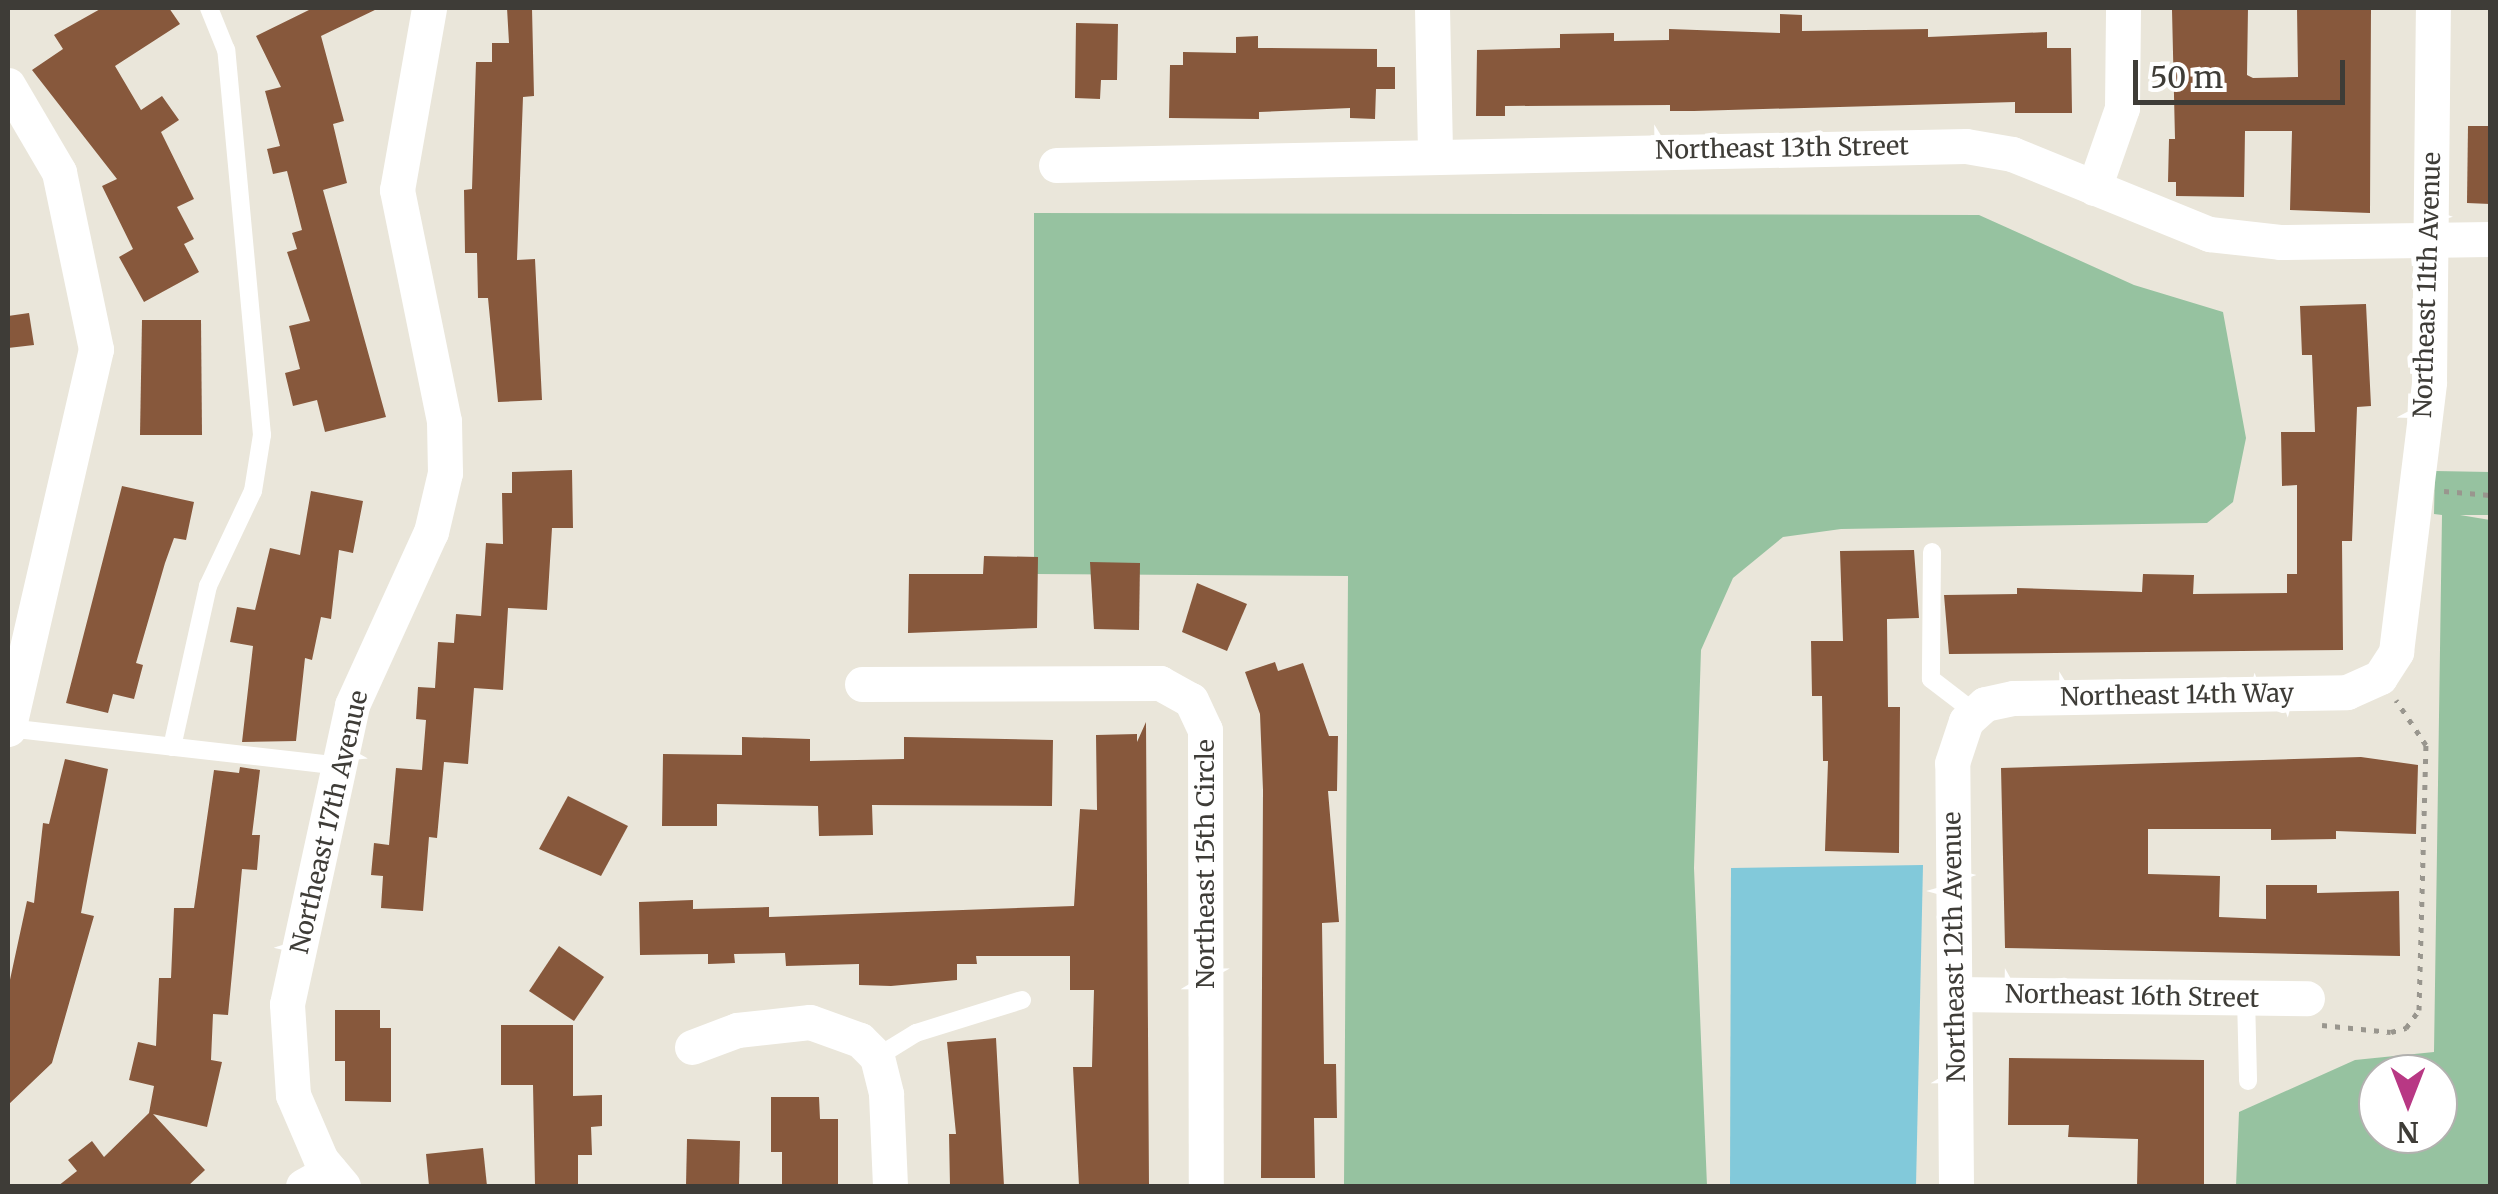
<!DOCTYPE html>
<style>
body{margin:0}
#map{position:relative;width:2498px;height:1194px;overflow:hidden;background:#eae6da;font-family:Merriweather,serif}
div>[style]{position:absolute}
[style*='--x']{left:calc(var(--x)*1px);top:calc(var(--y)*1px);width:calc(var(--w)*1px);rotate:calc(var(--a)*1deg)}
.green>*{inset:0;background:#96c2a0}
.water>*{inset:0;background:#82c9da}
.building>*{inset:0;background:#87583c}
.path>*{height:5px;margin-top:-2.5px;transform-origin:0;background:repeating-linear-gradient(90deg,#99968e 0 5px,transparent 0 13px)}
.service>*{height:18px;margin:-9px;padding:0 9px;transform-origin:9px;border-radius:9px;background:#fff}
.minor>*{height:35px;margin:-17.5px;padding:0 17.5px;transform-origin:17.5px;border-radius:17.5px;background:#fff}
span{translate:-50% -50%;white-space:nowrap;text-align:center;line-height:1.15;-webkit-text-stroke:10px #fff;paint-order:stroke}
.street-label{font-size:25px;color:#3e3c37}
.frame{position:absolute;inset:0;border:10px solid #3e3c37;pointer-events:none}
.north{position:absolute;left:2358px;top:1054px;width:100px;height:100px;box-sizing:border-box;background:#fff;border:2px solid #b2b1af;border-radius:50%;rotate:180deg;font-size:28px;font-weight:700;line-height:40px;text-align:center;color:#3e3c37}
.north::after{content:'';display:block;margin:auto;width:35px;height:45px;background:#b83884;clip-path:polygon(50% 0,100% 100%,50% 72%,0 100%)}
.scale{position:absolute;left:2133px;top:60px;width:212px;height:45px;box-sizing:border-box;border:5px solid #3e3c37;border-top:0;padding-left:12px;font-size:30px;line-height:35px;white-space:nowrap;color:#3e3c37;-webkit-text-stroke:8px #fff;paint-order:stroke}
</style>
<div id="map">
<div class="green">
<div style="clip-path:polygon(1034px 213px,1979px 215px,2134px 285px,2223px 312px,2246px 438px,2233px 502px,2207px 523px,1841px 529px,1783px 537px,1733px 578px,1701px 650px,1694px 868px,1707px 1186px,1344px 1186px,1348px 576px,1034px 574px)"></div>
<div style="clip-path:polygon(evenodd,2435px 471px,2490px 472px,2490px 515px,2460px 515px,2490px 520px,2490px 1186px,2236px 1186px,2239px 1112px,2355px 1060px,2434px 1052px,2442px 515px,2434px 514px,2435px 471px,2378px 1074px,2438px 1074px,2438px 1134px,2378px 1134px,2378px 1074px)"></div>
</div>
<div class="water">
<div style="clip-path:polygon(1923px 865px,1916px 1186px,1730px 1186px,1731px 868px)"></div>
</div>
<div class="building">
<div style="clip-path:polygon(102px 8px,169px 8px,180px 24px,115px 66px,141px 110px,162px 96px,179px 120px,161px 132px,194px 199px,177px 207px,194px 239px,184px 244px,199px 272px,144px 302px,119px 257px,133px 249px,102px 186px,117px 179px,32px 70px,63px 49px,54px 35px)"></div>
<div style="clip-path:polygon(313px 8px,379px 8px,321px 36px,344px 121px,333px 124px,347px 183px,323px 190px,386px 417px,325px 432px,317px 400px,293px 406px,285px 373px,300px 369px,289px 326px,310px 321px,287px 252px,297px 249px,292px 233px,302px 230px,287px 171px,273px 174px,267px 149px,280px 146px,265px 91px,281px 87px,256px 36px)"></div>
<div style="clip-path:polygon(507px 8px,532px 8px,534px 96px,523px 97px,517px 260px,535px 259px,542px 400px,498px 402px,488px 298px,478px 298px,477px 253px,465px 253px,464px 190px,472px 189px,476px 62px,492px 62px,492px 43px,509px 43px)"></div>
<div style="clip-path:polygon(2248px 8px,2247px 75px,2253px 78px,2298px 77px,2297px 8px,2371px 8px,2370px 213px,2290px 210px,2292px 131px,2245px 131px,2244px 197px,2176px 196px,2176px 182px,2168px 182px,2169px 139px,2175px 139px,2172px 10px)"></div>
<div style="clip-path:polygon(1780px 14px,1802px 15px,1802px 31px,1928px 29px,1928px 37px,2047px 32px,2047px 48px,2071px 48px,2072px 113px,2015px 113px,2015px 102px,1694px 111px,1670px 111px,1670px 105px,1505px 106px,1505px 116px,1476px 116px,1477px 50px,1560px 48px,1560px 34px,1614px 33px,1614px 41px,1669px 40px,1669px 29px,1780px 33px)"></div>
<div style="clip-path:polygon(1076px 23px,1118px 24px,1117px 80px,1101px 80px,1100px 99px,1075px 98px)"></div>
<div style="clip-path:polygon(1258px 36px,1258px 48px,1377px 49px,1377px 67px,1395px 67px,1395px 89px,1376px 89px,1375px 119px,1350px 118px,1350px 108px,1259px 112px,1259px 119px,1169px 118px,1170px 65px,1183px 65px,1183px 52px,1236px 53px,1236px 37px)"></div>
<div style="clip-path:polygon(2468px 126px,2490px 126px,2490px 204px,2467px 203px)"></div>
<div style="clip-path:polygon(2366px 304px,2371px 406px,2357px 407px,2352px 541px,2342px 541px,2343px 650px,1949px 654px,1944px 595px,2017px 594px,2017px 588px,2142px 592px,2143px 574px,2194px 575px,2193px 594px,2287px 593px,2287px 574px,2297px 574px,2297px 485px,2282px 486px,2281px 432px,2315px 432px,2312px 355px,2302px 355px,2300px 306px)"></div>
<div style="clip-path:polygon(29px 313px,34px 345px,8px 348px,8px 316px)"></div>
<div style="clip-path:polygon(142px 320px,201px 320px,202px 435px,140px 435px)"></div>
<div style="clip-path:polygon(572px 470px,573px 528px,552px 528px,547px 610px,508px 608px,503px 690px,474px 688px,468px 764px,444px 762px,437px 838px,429px 837px,423px 911px,381px 908px,383px 876px,371px 875px,374px 843px,389px 845px,396px 768px,422px 770px,426px 720px,416px 719px,418px 687px,435px 688px,438px 642px,454px 643px,456px 614px,481px 616px,486px 543px,503px 544px,502px 493px,512px 493px,512px 472px)"></div>
<div style="clip-path:polygon(122px 486px,194px 502px,186px 540px,174px 538px,165px 563px,136px 663px,143px 665px,134px 699px,113px 694px,108px 713px,66px 703px)"></div>
<div style="clip-path:polygon(311px 491px,363px 501px,353px 553px,339px 550px,331px 619px,321px 617px,312px 660px,305px 658px,296px 741px,242px 742px,253px 646px,230px 642px,237px 607px,255px 610px,270px 548px,300px 555px)"></div>
<div style="clip-path:polygon(1914px 550px,1919px 618px,1887px 619px,1888px 707px,1900px 707px,1899px 853px,1825px 851px,1828px 761px,1823px 761px,1822px 696px,1812px 696px,1811px 641px,1843px 641px,1840px 551px)"></div>
<div style="clip-path:polygon(984px 556px,1038px 557px,1037px 628px,908px 633px,909px 574px,983px 574px)"></div>
<div style="clip-path:polygon(1090px 562px,1140px 563px,1139px 630px,1094px 629px)"></div>
<div style="clip-path:polygon(1197px 583px,1247px 604px,1227px 651px,1182px 632px)"></div>
<div style="clip-path:polygon(1275px 662px,1278px 671px,1303px 663px,1329px 736px,1338px 736px,1337px 791px,1328px 791px,1339px 922px,1322px 923px,1324px 1064px,1336px 1064px,1337px 1118px,1314px 1118px,1315px 1178px,1261px 1178px,1263px 790px,1260px 714px,1245px 672px)"></div>
<div style="clip-path:polygon(1146px 722px,1149px 1186px,1079px 1186px,1073px 1067px,1092px 1067px,1094px 990px,1070px 990px,1070px 956px,976px 956px,977px 964px,957px 964px,957px 980px,891px 986px,859px 985px,859px 964px,786px 966px,785px 953px,734px 954px,735px 963px,708px 964px,708px 954px,640px 955px,639px 902px,693px 900px,693px 909px,769px 907px,769px 917px,1074px 906px,1080px 809px,1097px 810px,1096px 735px,1137px 734px,1137px 742px)"></div>
<div style="clip-path:polygon(742px 737px,810px 739px,810px 761px,904px 759px,904px 737px,1053px 740px,1052px 806px,872px 805px,873px 835px,819px 836px,818px 806px,717px 804px,717px 826px,662px 826px,663px 754px,742px 755px)"></div>
<div style="clip-path:polygon(2361px 757px,2418px 765px,2416px 834px,2336px 831px,2336px 839px,2271px 840px,2271px 829px,2148px 829px,2148px 874px,2220px 876px,2219px 917px,2266px 919px,2266px 885px,2317px 885px,2317px 893px,2399px 891px,2400px 956px,2005px 948px,2001px 768px)"></div>
<div style="clip-path:polygon(65px 759px,108px 769px,81px 913px,94px 916px,52px 1063px,8px 1105px,8px 989px,27px 901px,34px 903px,43px 823px,49px 824px)"></div>
<div style="clip-path:polygon(240px 767px,260px 770px,252px 835px,260px 835px,257px 870px,242px 869px,228px 1015px,213px 1014px,211px 1060px,222px 1062px,207px 1127px,153px 1114px,205px 1170px,188px 1186px,58px 1186px,77px 1171px,68px 1160px,92px 1141px,104px 1157px,149px 1113px,154px 1086px,129px 1080px,138px 1042px,156px 1046px,159px 978px,171px 978px,174px 908px,194px 908px,214px 770px,239px 773px)"></div>
<div style="clip-path:polygon(568px 796px,628px 826px,601px 876px,539px 849px)"></div>
<div style="clip-path:polygon(559px 946px,604px 977px,574px 1021px,529px 991px)"></div>
<div style="clip-path:polygon(335px 1010px,380px 1010px,380px 1028px,391px 1028px,391px 1102px,345px 1101px,345px 1061px,335px 1061px)"></div>
<div style="clip-path:polygon(501px 1025px,573px 1025px,573px 1096px,602px 1095px,602px 1126px,591px 1127px,592px 1155px,578px 1155px,578px 1186px,535px 1186px,533px 1085px,501px 1085px)"></div>
<div style="clip-path:polygon(996px 1038px,1004px 1186px,950px 1186px,949px 1134px,956px 1134px,947px 1042px)"></div>
<div style="clip-path:polygon(2009px 1058px,2204px 1060px,2204px 1186px,2137px 1186px,2138px 1139px,2068px 1137px,2069px 1125px,2008px 1125px)"></div>
<div style="clip-path:polygon(771px 1097px,819px 1097px,820px 1119px,838px 1119px,838px 1186px,782px 1186px,782px 1152px,771px 1152px)"></div>
<div style="clip-path:polygon(687px 1139px,740px 1141px,739px 1186px,686px 1186px)"></div>
<div style="clip-path:polygon(483px 1148px,487px 1186px,429px 1186px,426px 1154px)"></div>
</div>
<div class="path">
<div style="--x:2444;--y:491;--w:46;--a:5"></div>
<div style="--x:2322;--y:1025;--w:69;--a:5.8"></div>
<div style="--x:2391;--y:1032;--w:16;--a:-15"></div>
<div style="--x:2406;--y:1028;--w:22;--a:-54"></div>
<div style="--x:2419;--y:1010;--w:265;--a:-88.5"></div>
<div style="--x:2426;--y:745;--w:54;--a:-123.7"></div>
</div>
<div class="service">
<div style="--x:1932;--y:552;--w:127;--a:90.5"></div>
<div style="--x:1931;--y:679;--w:54;--a:37.5"></div>
<div style="--x:8;--y:728;--w:333;--a:6.5"></div>
<div style="--x:172;--y:747;--w:165;--a:-77.4"></div>
<div style="--x:208;--y:586;--w:105;--a:-64.7"></div>
<div style="--x:253;--y:491;--w:57;--a:-80.9"></div>
<div style="--x:262;--y:435;--w:387;--a:-95.3"></div>
<div style="--x:226;--y:50;--w:45;--a:-112"></div>
<div style="--x:2246;--y:997;--w:84;--a:88.6"></div>
<div style="--x:877;--y:1057;--w:46;--a:-31.6"></div>
<div style="--x:916;--y:1033;--w:111;--a:-17.3"></div>
</div>
<div class="minor">
<div style="--x:1432;--y:8;--w:144;--a:88.8"></div>
<div style="--x:8;--y:85;--w:101;--a:59.6"></div>
<div style="--x:59;--y:172;--w:181;--a:78.2"></div>
<div style="--x:96;--y:349;--w:390;--a:103"></div>
<div style="--x:1056;--y:165;--w:910;--a:-1.2"></div>
<div style="--x:1966;--y:146;--w:47;--a:9.9"></div>
<div style="--x:2012;--y:154;--w:213;--a:22.1"></div>
<div style="--x:2209;--y:234;--w:71;--a:6.4"></div>
<div style="--x:2280;--y:242;--w:210;--a:-0.8"></div>
<div style="--x:2094;--y:188;--w:85;--a:-70.7"></div>
<div style="--x:2122;--y:108;--w:100;--a:-89.4"></div>
<div style="--x:862;--y:684;--w:298;--a:-0.2"></div>
<div style="--x:1160;--y:683;--w:35;--a:29"></div>
<div style="--x:1191;--y:700;--w:33;--a:65"></div>
<div style="--x:1205;--y:730;--w:456;--a:89.9"></div>
<div style="--x:1956;--y:994;--w:351;--a:0.7"></div>
<div style="--x:692;--y:1047;--w:48;--a:-20.7"></div>
<div style="--x:737;--y:1030;--w:73;--a:-6.3"></div>
<div style="--x:810;--y:1022;--w:53;--a:19.8"></div>
<div style="--x:860;--y:1040;--w:24;--a:45"></div>
<div style="--x:877;--y:1057;--w:38;--a:76"></div>
<div style="--x:886;--y:1094;--w:92;--a:87.5"></div>
<div style="--x:303;--y:1186;--w:31;--a:-29"></div>
<div style="--x:343;--y:1186;--w:34;--a:-130"></div>
<div style="--x:321;--y:1160;--w:71;--a:-113.3"></div>
<div style="--x:293;--y:1095;--w:91;--a:-93.8"></div>
<div style="--x:287;--y:1004;--w:306;--a:-77.7"></div>
<div style="--x:352;--y:705;--w:190;--a:-65.5"></div>
<div style="--x:431;--y:532;--w:61;--a:-76.7"></div>
<div style="--x:445;--y:473;--w:52;--a:-91.1"></div>
<div style="--x:444;--y:421;--w:236;--a:-101.5"></div>
<div style="--x:397;--y:190;--w:185;--a:-80"></div>
<div style="--x:1956;--y:1186;--w:423;--a:-90.5"></div>
<div style="--x:1952;--y:763;--w:44;--a:-71.6"></div>
<div style="--x:1966;--y:721;--w:25;--a:-42"></div>
<div style="--x:1985;--y:704;--w:29;--a:-12"></div>
<div style="--x:2013;--y:698;--w:334;--a:-1"></div>
<div style="--x:2347;--y:692;--w:36;--a:-24"></div>
<div style="--x:2380;--y:677;--w:30;--a:-57"></div>
<div style="--x:2396;--y:652;--w:272;--a:-83"></div>
<div style="--x:2429;--y:382;--w:374;--a:-89.4"></div>
</div>
<div class="street-label">
<span style="left:1782px;top:148px;rotate:-1deg">Northeast 13th Street</span>
<span style="left:2427px;top:285px;rotate:-88deg">Northeast 11th Avenue</span>
<span style="left:2177px;top:695px;rotate:-1deg">Northeast 14th Way</span>
<span style="left:329px;top:822px;rotate:-77deg">Northeast 17th Avenue</span>
<span style="left:1205px;top:864px;rotate:-90deg">Northeast 15th Circle</span>
<span style="left:1954px;top:947px;rotate:-91deg">Northeast 12th Avenue</span>
<span style="left:2132px;top:996px;rotate:1deg">Northeast 16th Street</span>
</div>
<div class="frame"></div>
<div class="north">N</div>
<div class="scale">50 m</div>
</div>
